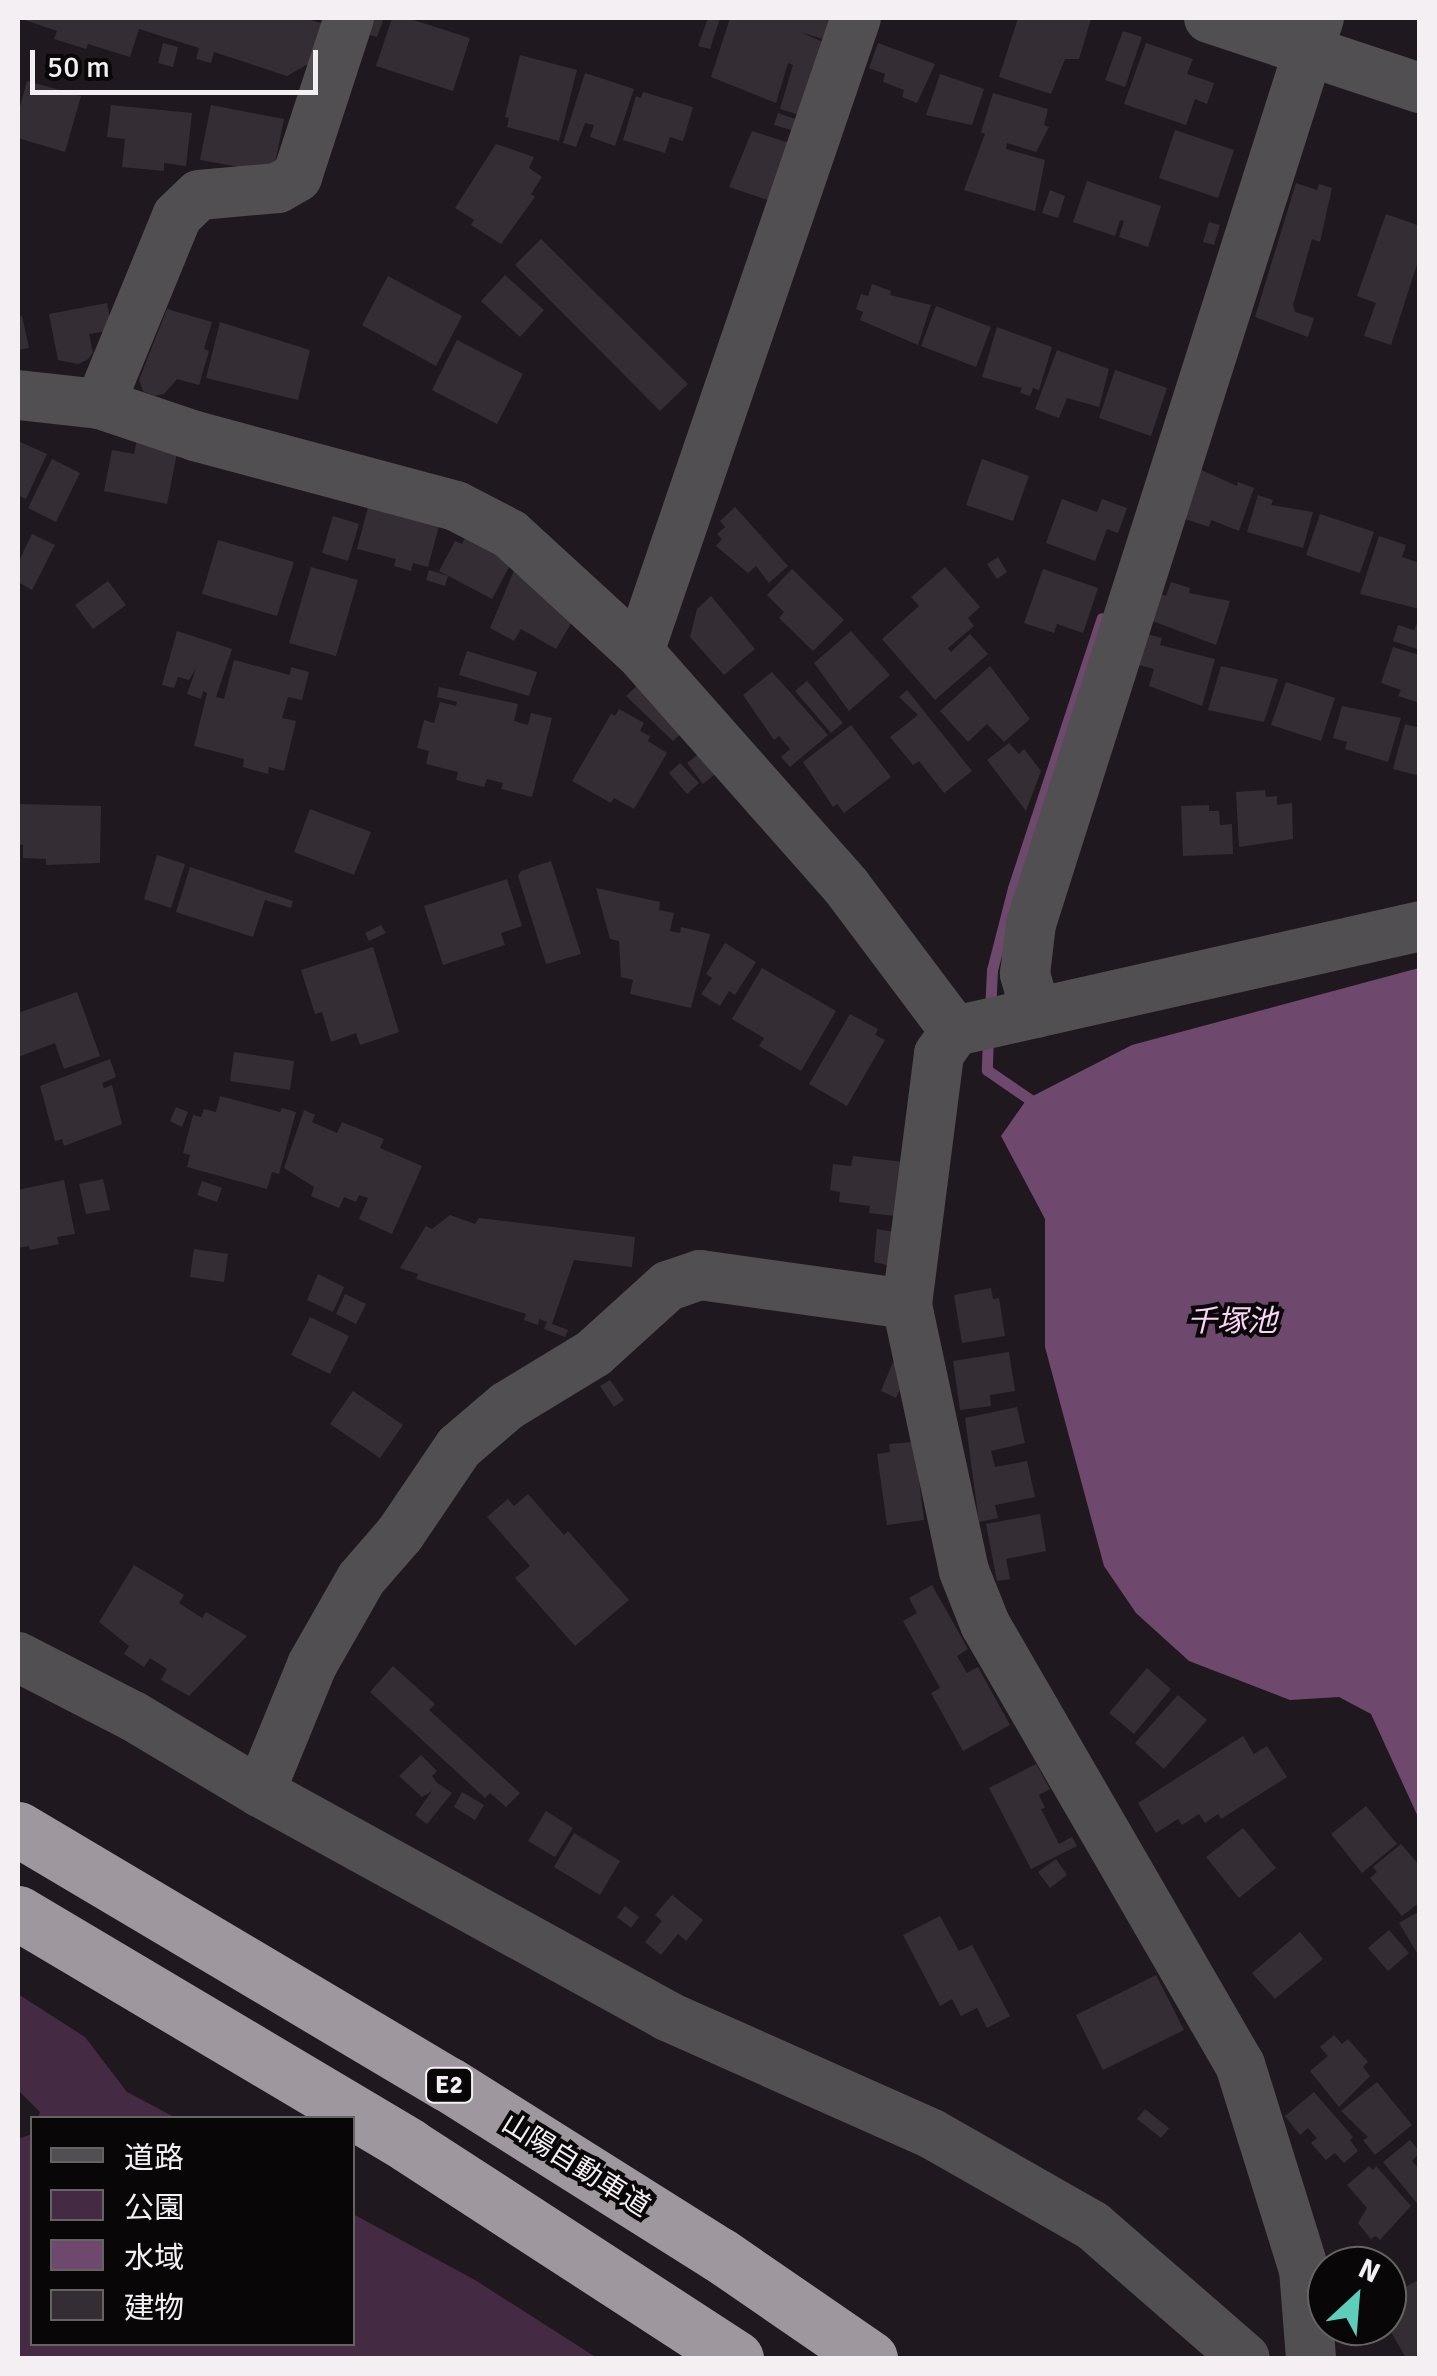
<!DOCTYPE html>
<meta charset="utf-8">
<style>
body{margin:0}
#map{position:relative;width:1437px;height:2376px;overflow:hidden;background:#1f191f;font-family:Signika,"Noto Sans JP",sans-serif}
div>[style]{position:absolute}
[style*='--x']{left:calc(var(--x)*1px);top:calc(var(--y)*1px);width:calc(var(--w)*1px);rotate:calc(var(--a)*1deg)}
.green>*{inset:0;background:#452a43}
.water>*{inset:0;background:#6f496d}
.stream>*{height:11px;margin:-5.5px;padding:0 5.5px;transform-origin:5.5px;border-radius:5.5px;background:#6f496d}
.building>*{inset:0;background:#342e34}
.minor>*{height:50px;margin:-25px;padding:0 25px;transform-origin:25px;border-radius:25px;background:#524f52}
.highway>*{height:55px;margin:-27.5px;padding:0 27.5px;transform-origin:27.5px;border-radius:27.5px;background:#9f979e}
span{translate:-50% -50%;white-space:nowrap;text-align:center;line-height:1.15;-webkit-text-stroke:8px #080607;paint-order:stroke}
.shield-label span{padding:2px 8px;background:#080607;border:2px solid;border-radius:8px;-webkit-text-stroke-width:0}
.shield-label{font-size:25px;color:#f4eff3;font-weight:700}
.street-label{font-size:28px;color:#f4eff3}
.water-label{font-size:30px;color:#fbd4f7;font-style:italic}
.frame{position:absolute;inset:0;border:20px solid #f4eff3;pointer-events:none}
.legend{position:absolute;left:30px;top:2116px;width:325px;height:230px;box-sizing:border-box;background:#080607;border:2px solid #666365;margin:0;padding:12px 18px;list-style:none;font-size:30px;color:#f4eff3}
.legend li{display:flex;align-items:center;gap:20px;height:50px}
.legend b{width:50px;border:2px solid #666365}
.north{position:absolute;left:1307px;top:2246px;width:100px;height:100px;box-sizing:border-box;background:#080607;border:2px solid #666365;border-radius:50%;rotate:26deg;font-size:28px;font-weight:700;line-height:40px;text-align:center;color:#f4eff3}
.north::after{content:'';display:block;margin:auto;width:35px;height:45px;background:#5dceb9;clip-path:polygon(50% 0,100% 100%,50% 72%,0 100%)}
.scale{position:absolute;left:30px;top:50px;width:288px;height:45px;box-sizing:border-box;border:5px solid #f4eff3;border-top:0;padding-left:12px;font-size:30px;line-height:35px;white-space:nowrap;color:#f4eff3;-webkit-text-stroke:8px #080607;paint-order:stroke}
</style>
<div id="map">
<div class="green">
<div style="clip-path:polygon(18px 1994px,85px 2037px,127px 2092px,176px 2118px,38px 2118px,40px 2112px,18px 2090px)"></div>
<div style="clip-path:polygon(32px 2134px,32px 2344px,352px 2344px,353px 2214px,475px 2280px,597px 2358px,18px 2358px,18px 2139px)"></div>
</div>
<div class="water">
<div style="clip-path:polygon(1419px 968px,1420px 968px,1419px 1819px,1371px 1714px,1339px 1697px,1290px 1700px,1189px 1661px,1136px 1613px,1104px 1566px,1045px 1347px,1045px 1219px,1001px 1136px,1027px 1099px,1132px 1045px)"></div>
</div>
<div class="stream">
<div style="--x:990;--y:1012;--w:42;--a:-87.3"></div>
<div style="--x:992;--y:970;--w:85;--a:-75.6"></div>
<div style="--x:1013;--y:888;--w:284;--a:-71.8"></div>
<div style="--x:988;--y:1035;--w:35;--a:92"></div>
<div style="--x:987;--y:1070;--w:62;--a:34.5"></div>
</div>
<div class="building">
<div style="clip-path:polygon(19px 18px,304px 18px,327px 25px,313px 67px,306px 65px,287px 76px,214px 52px,211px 63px,196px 59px,199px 48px,139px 29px,130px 57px,88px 44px,86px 49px,54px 39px,57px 31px)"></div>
<div style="clip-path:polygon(373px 18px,384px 18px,377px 37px,367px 34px)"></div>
<div style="clip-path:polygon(392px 18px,407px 18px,470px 38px,453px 91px,376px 66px)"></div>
<div style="clip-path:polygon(708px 18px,720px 18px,710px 49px,698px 46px)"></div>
<div style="clip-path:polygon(730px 18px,844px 18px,835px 43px,800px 32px,830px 45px,810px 118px,780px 109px,793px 65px,788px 63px,776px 103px,711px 77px)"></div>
<div style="clip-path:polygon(1018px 18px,1091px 19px,1079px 59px,1065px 59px,1051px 94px,999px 77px)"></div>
<div style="clip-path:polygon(1123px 31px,1142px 37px,1125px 87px,1105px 80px)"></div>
<div style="clip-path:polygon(163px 43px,178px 47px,173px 67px,158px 63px)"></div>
<div style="clip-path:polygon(878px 43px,935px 64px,917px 103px,902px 97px,904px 90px,883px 82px,885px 74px,869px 68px)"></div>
<div style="clip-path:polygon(1146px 43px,1193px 59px,1187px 74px,1214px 83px,1207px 104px,1195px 99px,1186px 125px,1124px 104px)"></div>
<div style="clip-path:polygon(520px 55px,577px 70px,559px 141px,507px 127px,509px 118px,505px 117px)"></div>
<div style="clip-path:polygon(585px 73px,634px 89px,615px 146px,590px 137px,594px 125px,585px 123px,576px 147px,563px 143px)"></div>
<div style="clip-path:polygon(940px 74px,984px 89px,972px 125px,926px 115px)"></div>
<div style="clip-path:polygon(27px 81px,81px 96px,65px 152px,18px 138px,18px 114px)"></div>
<div style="clip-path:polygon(643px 92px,693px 107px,683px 141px,670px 137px,665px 153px,623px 140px,636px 96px,641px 98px)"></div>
<div style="clip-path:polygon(993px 93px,1048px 109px,1044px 125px,1049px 127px,1036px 152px,1007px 143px,1006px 149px,1045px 160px,1035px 211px,964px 190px,985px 134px,981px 132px)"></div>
<div style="clip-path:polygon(111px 105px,192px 113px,186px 166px,164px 163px,164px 171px,122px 167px,125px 139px,107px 137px)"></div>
<div style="clip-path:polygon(211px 105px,284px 119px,273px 173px,200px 160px)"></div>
<div style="clip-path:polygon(778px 113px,804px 122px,801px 133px,774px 125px)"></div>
<div style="clip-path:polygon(1175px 130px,1234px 150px,1218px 198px,1159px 178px)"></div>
<div style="clip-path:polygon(752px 131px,793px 144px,771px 201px,729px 187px)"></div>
<div style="clip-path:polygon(496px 144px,534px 157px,529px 168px,542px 177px,531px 194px,535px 197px,501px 244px,471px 225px,474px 220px,455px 208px)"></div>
<div style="clip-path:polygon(1087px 181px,1161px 206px,1148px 247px,1119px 237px,1124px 221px,1120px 220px,1115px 236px,1073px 222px)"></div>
<div style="clip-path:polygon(1296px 183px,1317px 190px,1319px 184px,1332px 188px,1320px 242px,1312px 239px,1293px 305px,1295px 312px,1314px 318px,1308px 337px,1255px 317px)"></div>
<div style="clip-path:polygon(1050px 190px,1065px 196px,1058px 218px,1042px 213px)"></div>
<div style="clip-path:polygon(1386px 214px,1420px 226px,1420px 255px,1391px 345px,1364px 336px,1376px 303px,1357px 296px)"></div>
<div style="clip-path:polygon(1209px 222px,1220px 225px,1214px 245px,1203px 242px)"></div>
<div style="clip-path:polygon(541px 239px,688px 384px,660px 411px,515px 265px)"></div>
<div style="clip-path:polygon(505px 275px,544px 310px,520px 337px,481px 301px)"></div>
<div style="clip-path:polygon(388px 276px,462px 316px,436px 366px,362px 325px)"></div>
<div style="clip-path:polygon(872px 284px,891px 291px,890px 295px,931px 305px,918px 345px,860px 320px,863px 312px,856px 309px,861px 294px,868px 296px)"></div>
<div style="clip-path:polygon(107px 303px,112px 330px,89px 334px,93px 353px,87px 360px,78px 364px,58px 360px,49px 314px)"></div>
<div style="clip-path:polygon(936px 306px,991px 327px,976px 367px,921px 346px)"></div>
<div style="clip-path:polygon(167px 309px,212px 322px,204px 349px,209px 351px,199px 385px,177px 379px,164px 394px,154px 396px,143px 391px,139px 380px)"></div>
<div style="clip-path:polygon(22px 316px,29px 348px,18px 350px,18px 317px)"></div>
<div style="clip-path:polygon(220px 322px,310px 350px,298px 400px,206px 378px)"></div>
<div style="clip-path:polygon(997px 327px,1052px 347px,1039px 390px,1033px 388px,1030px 396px,1020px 393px,1022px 388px,982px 377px)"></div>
<div style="clip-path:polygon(457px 340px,523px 374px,497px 424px,432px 390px)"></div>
<div style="clip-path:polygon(1057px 350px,1109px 369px,1099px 407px,1067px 398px,1059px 418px,1035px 409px)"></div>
<div style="clip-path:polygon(1115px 370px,1167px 388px,1151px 436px,1099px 418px)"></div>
<div style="clip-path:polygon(138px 434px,179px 443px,167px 504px,104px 491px,112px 450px,134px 454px)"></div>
<div style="clip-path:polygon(18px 441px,47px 454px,26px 499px,18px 495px)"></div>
<div style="clip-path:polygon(52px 459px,80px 473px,56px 522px,28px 508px)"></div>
<div style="clip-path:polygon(982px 459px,1029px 476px,1013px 521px,966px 505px)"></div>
<div style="clip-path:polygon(1199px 469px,1237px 486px,1238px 482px,1254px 488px,1239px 531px,1211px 520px,1209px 527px,1182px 518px)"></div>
<div style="clip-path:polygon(1258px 495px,1273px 500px,1271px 505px,1313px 512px,1303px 548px,1247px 532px)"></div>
<div style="clip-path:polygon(1062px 499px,1097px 512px,1102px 499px,1127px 508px,1118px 533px,1107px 529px,1095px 561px,1046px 543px)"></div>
<div style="clip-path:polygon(370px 500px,441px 518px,428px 567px,413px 563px,411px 571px,394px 566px,396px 559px,357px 549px)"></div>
<div style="clip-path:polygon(735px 507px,788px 566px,769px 583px,756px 566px,748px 573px,716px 546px,722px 539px,717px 534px,725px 527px,720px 521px)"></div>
<div style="clip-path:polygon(1320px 514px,1374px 532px,1360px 573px,1306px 555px)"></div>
<div style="clip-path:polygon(333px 516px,359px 524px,348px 561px,322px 553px)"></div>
<div style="clip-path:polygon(469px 531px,515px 556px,492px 599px,439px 571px,455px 541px,462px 544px)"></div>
<div style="clip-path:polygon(32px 534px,55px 545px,32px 590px,18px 582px,18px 563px)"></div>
<div style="clip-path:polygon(1379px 536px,1406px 545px,1402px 557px,1420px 563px,1420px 609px,1360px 594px)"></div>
<div style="clip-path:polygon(218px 540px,294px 562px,277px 616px,202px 594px)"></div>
<div style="clip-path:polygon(998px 557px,1007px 572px,997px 579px,987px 564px)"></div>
<div style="clip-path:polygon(518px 561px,582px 605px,556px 649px,521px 629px,514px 641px,490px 628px)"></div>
<div style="clip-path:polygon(311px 567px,358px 580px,336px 656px,289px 643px)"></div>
<div style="clip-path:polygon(945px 567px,980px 607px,968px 618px,974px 626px,948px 648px,951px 652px,970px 634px,988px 654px,935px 700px,882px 639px,919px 606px,911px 597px)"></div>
<div style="clip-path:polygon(792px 569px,844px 620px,813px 651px,779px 618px,784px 612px,767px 595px)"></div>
<div style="clip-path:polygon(1043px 569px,1098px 588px,1083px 633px,1057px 624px,1054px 633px,1024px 623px)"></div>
<div style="clip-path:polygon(429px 570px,448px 576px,445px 586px,426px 580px)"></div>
<div style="clip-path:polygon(108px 581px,126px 605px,93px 629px,75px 605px)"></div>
<div style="clip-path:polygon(1171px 582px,1190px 588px,1189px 593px,1230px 601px,1216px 645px,1150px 620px,1158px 593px,1166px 596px)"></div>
<div style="clip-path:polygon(711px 596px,755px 649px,724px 675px,690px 637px,697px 609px)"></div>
<div style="clip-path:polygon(1420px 617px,1420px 650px,1393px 641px,1398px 625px,1414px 630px)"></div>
<div style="clip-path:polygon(177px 631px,232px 649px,216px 697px,224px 699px,234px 660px,290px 675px,291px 667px,309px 672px,302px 700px,288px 697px,282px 718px,296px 721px,284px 771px,269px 767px,268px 774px,243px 767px,244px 759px,194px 746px,207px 693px,203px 691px,201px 699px,187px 694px,196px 669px,189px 680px,178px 677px,174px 688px,162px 685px)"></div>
<div style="clip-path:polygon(851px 631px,890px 675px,849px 711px,814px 663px)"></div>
<div style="clip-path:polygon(1143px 633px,1162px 638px,1160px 645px,1215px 659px,1202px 706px,1149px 686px,1154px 669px,1135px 664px)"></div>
<div style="clip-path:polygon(1393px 647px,1419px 655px,1420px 703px,1398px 696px,1401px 690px,1381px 683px)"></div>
<div style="clip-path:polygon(467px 651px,537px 672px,529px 696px,459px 675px)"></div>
<div style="clip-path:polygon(990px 666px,1030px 719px,1004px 742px,987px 724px,968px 742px,940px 711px)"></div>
<div style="clip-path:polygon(1221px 666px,1278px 679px,1264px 722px,1208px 710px)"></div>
<div style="clip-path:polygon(656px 668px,686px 729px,673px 741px,626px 696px)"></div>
<div style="clip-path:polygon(772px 672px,828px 735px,790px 767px,781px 757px,790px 749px,779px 736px,774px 740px,743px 695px)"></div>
<div style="clip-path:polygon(807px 681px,843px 723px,831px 733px,795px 691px)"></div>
<div style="clip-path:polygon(1286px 682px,1335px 698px,1321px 741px,1271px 725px)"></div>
<div style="clip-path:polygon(439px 687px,518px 704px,514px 721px,528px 725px,531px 713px,552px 718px,532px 797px,501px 789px,503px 783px,487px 779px,484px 787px,456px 780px,458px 772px,426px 764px,429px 751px,417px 748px,424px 720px,434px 723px,440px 702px,456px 706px,457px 702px,437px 697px)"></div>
<div style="clip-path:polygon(907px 690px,972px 771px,944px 793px,919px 761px,913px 765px,890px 737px,918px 715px,899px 697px)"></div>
<div style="clip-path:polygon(1342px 706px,1401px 718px,1388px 762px,1345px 749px,1347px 742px,1333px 738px)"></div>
<div style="clip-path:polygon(619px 709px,644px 723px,640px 731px,650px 736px,648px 741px,667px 753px,634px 809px,614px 798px,611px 803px,572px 781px,611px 714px,615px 716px)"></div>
<div style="clip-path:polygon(1405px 724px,1420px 728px,1420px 776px,1393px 769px)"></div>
<div style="clip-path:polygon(851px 725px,891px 777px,844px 813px,837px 804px,833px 807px,803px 762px)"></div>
<div style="clip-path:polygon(714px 742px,730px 762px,703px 784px,687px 763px)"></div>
<div style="clip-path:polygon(1009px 743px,1019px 754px,1024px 749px,1041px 771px,1026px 811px,987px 760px)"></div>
<div style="clip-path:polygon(680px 763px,699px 783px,687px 794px,669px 773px)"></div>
<div style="clip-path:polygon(1265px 790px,1266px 797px,1277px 796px,1277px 805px,1292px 803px,1293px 839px,1239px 847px,1236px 792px)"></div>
<div style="clip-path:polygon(18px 804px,101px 806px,100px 863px,46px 865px,46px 859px,23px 858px,23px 845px,18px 844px)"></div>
<div style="clip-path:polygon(1209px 805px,1209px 811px,1219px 811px,1220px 825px,1232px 824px,1233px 854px,1183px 856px,1181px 806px)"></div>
<div style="clip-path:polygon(310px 809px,371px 832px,354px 875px,294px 852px)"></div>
<div style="clip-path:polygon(157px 855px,185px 864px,171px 908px,144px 899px)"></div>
<div style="clip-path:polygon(551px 861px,581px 954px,546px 964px,518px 876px,521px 871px)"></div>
<div style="clip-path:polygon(190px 867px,293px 901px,291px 908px,265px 900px,253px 937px,176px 912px)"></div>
<div style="clip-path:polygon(507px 879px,522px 926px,501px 933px,505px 945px,443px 965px,424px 906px)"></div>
<div style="clip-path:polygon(596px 888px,660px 902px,659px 910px,674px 913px,670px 931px,680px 933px,681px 927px,710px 934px,691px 1008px,630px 994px,633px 980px,621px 977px,619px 941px,610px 939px)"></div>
<div style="clip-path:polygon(381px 925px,386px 933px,369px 941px,365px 933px)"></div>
<div style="clip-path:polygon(725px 943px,756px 962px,735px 995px,729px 991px,720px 1006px,701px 994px,712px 978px,706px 974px)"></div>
<div style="clip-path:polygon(373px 947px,399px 1032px,360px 1045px,356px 1033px,331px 1042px,322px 1012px,315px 1014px,301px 970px)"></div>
<div style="clip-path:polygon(762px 968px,836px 1011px,801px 1071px,759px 1046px,764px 1038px,732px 1019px)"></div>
<div style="clip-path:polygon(77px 992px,100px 1056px,64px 1069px,55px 1043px,18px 1057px,18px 1013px)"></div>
<div style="clip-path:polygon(850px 1014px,878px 1029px,875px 1035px,885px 1040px,847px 1106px,809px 1084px)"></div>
<div style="clip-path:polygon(234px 1052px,294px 1061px,290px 1090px,230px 1081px)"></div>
<div style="clip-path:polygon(110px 1059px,116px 1077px,102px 1083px,104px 1088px,112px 1085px,122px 1124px,64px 1146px,62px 1139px,55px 1141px,40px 1086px)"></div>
<div style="clip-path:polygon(220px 1096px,280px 1112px,282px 1108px,296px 1112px,279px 1174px,272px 1172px,267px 1189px,187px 1167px,190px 1155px,183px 1153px,193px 1115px,201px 1117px,204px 1109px,216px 1112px)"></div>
<div style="clip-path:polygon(176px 1107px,188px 1112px,182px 1127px,170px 1121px)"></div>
<div style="clip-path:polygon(304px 1110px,315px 1115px,312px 1122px,337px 1133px,342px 1122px,384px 1139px,380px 1148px,422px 1166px,392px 1234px,359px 1219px,368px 1198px,359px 1195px,356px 1202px,344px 1197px,339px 1208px,311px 1196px,314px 1187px,284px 1168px)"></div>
<div style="clip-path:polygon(853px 1156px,911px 1163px,904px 1217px,869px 1213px,870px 1206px,839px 1202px,840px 1192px,830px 1190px,833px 1164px,851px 1166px)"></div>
<div style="clip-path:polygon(103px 1179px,110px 1210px,86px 1214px,79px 1184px)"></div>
<div style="clip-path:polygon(64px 1180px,75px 1234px,57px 1237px,59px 1244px,30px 1250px,29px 1246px,18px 1248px,18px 1190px)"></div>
<div style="clip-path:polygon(202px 1181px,222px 1188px,217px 1202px,197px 1195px)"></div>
<div style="clip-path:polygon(450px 1215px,475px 1224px,479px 1218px,635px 1237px,632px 1267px,574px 1260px,552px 1324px,568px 1330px,565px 1337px,544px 1329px,547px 1322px,539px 1319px,538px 1325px,524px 1320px,526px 1314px,416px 1279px,418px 1274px,400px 1268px,426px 1226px,432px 1229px)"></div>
<div style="clip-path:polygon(877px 1229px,900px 1233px,900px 1268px,874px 1262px)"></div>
<div style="clip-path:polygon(194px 1249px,228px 1254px,224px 1282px,190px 1277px)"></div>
<div style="clip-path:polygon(318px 1274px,344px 1287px,333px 1312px,307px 1300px)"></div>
<div style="clip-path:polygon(991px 1288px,993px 1299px,999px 1298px,1005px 1336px,962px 1343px,954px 1295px)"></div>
<div style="clip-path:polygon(345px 1294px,366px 1304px,356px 1324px,336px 1314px)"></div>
<div style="clip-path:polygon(310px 1317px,349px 1336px,330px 1374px,291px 1355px)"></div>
<div style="clip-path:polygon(1009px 1352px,1015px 1391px,990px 1395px,991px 1406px,960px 1410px,953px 1361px)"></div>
<div style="clip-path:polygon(893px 1362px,909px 1369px,896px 1398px,881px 1391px)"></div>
<div style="clip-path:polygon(610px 1380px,624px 1400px,614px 1407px,600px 1386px)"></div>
<div style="clip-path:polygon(353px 1391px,403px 1425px,380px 1458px,330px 1424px)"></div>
<div style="clip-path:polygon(1017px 1407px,1025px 1443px,991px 1451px,995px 1467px,1027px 1461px,1035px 1497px,995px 1505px,998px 1518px,979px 1522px,965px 1418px)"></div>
<div style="clip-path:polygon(914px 1442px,924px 1520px,887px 1525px,877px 1454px,890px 1452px,889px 1444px)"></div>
<div style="clip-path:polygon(528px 1494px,564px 1535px,568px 1531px,629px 1600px,575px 1646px,515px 1578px,530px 1566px,487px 1517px,508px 1499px,514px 1506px)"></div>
<div style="clip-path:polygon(1040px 1514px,1046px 1551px,1006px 1559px,1010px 1579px,997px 1581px,986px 1524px)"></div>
<div style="clip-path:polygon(134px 1565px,184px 1595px,179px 1603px,202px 1618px,206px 1612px,247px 1636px,189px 1696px,161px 1680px,167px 1669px,150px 1658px,144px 1667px,124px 1654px,129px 1646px,99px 1622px)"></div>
<div style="clip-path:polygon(932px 1585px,968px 1649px,957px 1656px,967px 1673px,978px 1667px,1010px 1725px,963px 1751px,931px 1693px,940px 1688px,903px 1621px,917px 1613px,909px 1598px)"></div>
<div style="clip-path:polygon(393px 1666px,435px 1704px,429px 1710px,520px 1793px,506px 1807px,490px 1793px,485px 1798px,370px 1692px)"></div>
<div style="clip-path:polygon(1147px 1668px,1171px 1689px,1134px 1734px,1109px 1713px)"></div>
<div style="clip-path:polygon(1178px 1695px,1207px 1720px,1164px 1769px,1135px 1743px)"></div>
<div style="clip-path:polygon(1243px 1736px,1254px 1754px,1267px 1746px,1287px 1777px,1221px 1819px,1218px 1814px,1205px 1823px,1199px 1814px,1182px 1825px,1178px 1819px,1156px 1833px,1138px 1803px)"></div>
<div style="clip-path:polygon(421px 1755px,437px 1771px,432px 1776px,436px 1782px,452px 1793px,427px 1824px,415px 1815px,432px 1791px,422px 1797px,399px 1776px)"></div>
<div style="clip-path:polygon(1036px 1764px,1050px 1789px,1039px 1795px,1045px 1808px,1041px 1809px,1059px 1844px,1072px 1837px,1077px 1846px,1031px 1869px,989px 1788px)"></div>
<div style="clip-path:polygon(462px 1792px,484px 1805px,475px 1820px,454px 1807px)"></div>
<div style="clip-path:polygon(1366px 1806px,1397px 1844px,1362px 1873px,1331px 1834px)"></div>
<div style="clip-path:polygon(546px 1811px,573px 1828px,555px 1857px,528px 1841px)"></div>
<div style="clip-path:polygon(1243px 1828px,1276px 1868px,1239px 1898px,1206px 1857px)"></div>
<div style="clip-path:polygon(574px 1833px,620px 1861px,600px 1895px,554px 1867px)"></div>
<div style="clip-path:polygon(1401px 1844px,1420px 1866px,1420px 1902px,1402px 1916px,1370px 1878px,1377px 1872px,1373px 1867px)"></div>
<div style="clip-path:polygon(1056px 1859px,1067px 1875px,1050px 1888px,1038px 1872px)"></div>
<div style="clip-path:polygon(672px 1895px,703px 1920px,686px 1941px,678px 1934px,661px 1955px,645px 1942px,662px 1921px,655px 1915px)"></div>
<div style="clip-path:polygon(625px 1906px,639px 1917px,631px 1928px,617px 1917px)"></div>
<div style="clip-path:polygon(1420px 1911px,1420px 1958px,1399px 1923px)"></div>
<div style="clip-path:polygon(940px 1916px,959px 1951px,972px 1945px,1010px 2016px,987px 2028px,977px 2008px,961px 2016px,952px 1999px,940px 2006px,903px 1935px)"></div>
<div style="clip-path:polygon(1389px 1930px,1409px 1953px,1388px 1971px,1368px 1948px)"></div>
<div style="clip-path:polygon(1300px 1932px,1323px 1959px,1275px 1999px,1252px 1973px)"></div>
<div style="clip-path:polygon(1156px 1975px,1184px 2030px,1103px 2070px,1076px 2015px)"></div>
<div style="clip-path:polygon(1334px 2035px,1342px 2044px,1348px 2039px,1368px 2062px,1363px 2067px,1370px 2076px,1339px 2107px,1310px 2071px,1328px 2056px,1320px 2047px)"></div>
<div style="clip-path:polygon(1377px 2082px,1412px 2125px,1375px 2155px,1363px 2140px,1368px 2137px,1341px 2111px)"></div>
<div style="clip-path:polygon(1314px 2092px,1353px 2137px,1350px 2140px,1358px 2151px,1344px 2163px,1335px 2153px,1326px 2160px,1311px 2143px,1317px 2138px,1308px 2128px,1300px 2135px,1285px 2116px)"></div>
<div style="clip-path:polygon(1145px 2109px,1169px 2128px,1161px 2138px,1137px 2119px)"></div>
<div style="clip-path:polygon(1410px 2140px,1420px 2152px,1412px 2161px,1420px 2170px,1420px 2207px,1383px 2162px)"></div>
<div style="clip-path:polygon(1369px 2166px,1373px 2170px,1376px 2166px,1411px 2206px,1380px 2240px,1376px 2236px,1371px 2239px,1358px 2223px,1367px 2208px,1347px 2185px)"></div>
<div style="clip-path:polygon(1420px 2279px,1420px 2358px,1406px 2358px,1387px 2325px,1387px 2297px)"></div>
</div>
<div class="minor">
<div style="--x:1209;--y:18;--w:222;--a:18.4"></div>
<div style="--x:18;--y:395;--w:82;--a:6.3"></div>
<div style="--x:100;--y:404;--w:100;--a:18.6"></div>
<div style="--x:195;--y:436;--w:270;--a:15"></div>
<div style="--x:456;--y:506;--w:61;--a:27.4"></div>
<div style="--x:510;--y:534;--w:175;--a:42.5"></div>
<div style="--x:639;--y:652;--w:312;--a:48.5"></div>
<div style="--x:846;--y:886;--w:181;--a:53.1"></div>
<div style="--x:100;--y:404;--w:203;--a:-67.7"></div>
<div style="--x:177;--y:216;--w:30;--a:-44"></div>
<div style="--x:199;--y:195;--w:79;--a:-5.1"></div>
<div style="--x:278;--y:188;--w:22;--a:-30"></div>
<div style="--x:297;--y:177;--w:167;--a:-71.9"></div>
<div style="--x:639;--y:652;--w:670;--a:-71.11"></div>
<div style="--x:1036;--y:1013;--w:41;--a:-105.8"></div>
<div style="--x:1025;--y:974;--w:50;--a:-83.2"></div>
<div style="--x:1031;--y:924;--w:951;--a:-72.37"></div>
<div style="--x:18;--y:1657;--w:129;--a:27.2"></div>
<div style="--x:133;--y:1716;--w:148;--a:30.9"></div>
<div style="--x:260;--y:1792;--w:465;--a:28.8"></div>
<div style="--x:667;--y:2016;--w:290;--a:24"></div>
<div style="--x:932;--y:2134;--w:185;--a:29.7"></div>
<div style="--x:1093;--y:2226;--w:201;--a:41"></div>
<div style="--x:260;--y:1792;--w:137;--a:-67.7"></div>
<div style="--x:312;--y:1665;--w:99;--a:-60.3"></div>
<div style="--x:361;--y:1579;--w:60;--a:-49.1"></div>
<div style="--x:400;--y:1534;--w:105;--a:-55.9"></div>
<div style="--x:459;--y:1447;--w:63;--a:-40.5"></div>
<div style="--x:507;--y:1406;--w:102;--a:-31.3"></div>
<div style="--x:594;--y:1353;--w:100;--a:-42.2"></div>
<div style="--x:668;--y:1286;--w:34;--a:-19"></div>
<div style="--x:700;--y:1275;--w:209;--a:8"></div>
<div style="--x:1311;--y:2358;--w:88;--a:-94.5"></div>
<div style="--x:1304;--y:2270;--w:215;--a:-107.3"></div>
<div style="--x:1240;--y:2065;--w:509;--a:-120.04"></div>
<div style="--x:985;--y:1624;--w:57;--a:-111.6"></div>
<div style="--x:964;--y:1571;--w:273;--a:-102.1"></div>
<div style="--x:907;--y:1304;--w:252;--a:-82.7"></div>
<div style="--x:939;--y:1054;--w:28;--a:-55"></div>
<div style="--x:955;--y:1031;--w:477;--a:-12.7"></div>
</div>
<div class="highway">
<div style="--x:18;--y:1829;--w:500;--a:30.7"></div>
<div style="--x:448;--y:2084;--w:321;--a:32.2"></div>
<div style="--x:720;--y:2255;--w:182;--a:34.5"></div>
<div style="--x:18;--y:1913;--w:454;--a:30.7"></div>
<div style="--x:408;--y:2145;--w:391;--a:33"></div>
</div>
<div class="shield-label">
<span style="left:449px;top:2085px">E2</span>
</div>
<div class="street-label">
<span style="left:576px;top:2165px;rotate:32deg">山陽自動車道</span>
</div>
<div class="water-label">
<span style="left:1232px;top:1322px">千塚池</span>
</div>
<div class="frame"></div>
<ul class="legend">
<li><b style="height:12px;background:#524f52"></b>道路</li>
<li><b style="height:28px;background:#452a43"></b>公園</li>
<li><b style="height:28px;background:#6f496d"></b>水域</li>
<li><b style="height:28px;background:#342e34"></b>建物</li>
</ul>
<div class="north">N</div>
<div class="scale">50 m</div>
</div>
